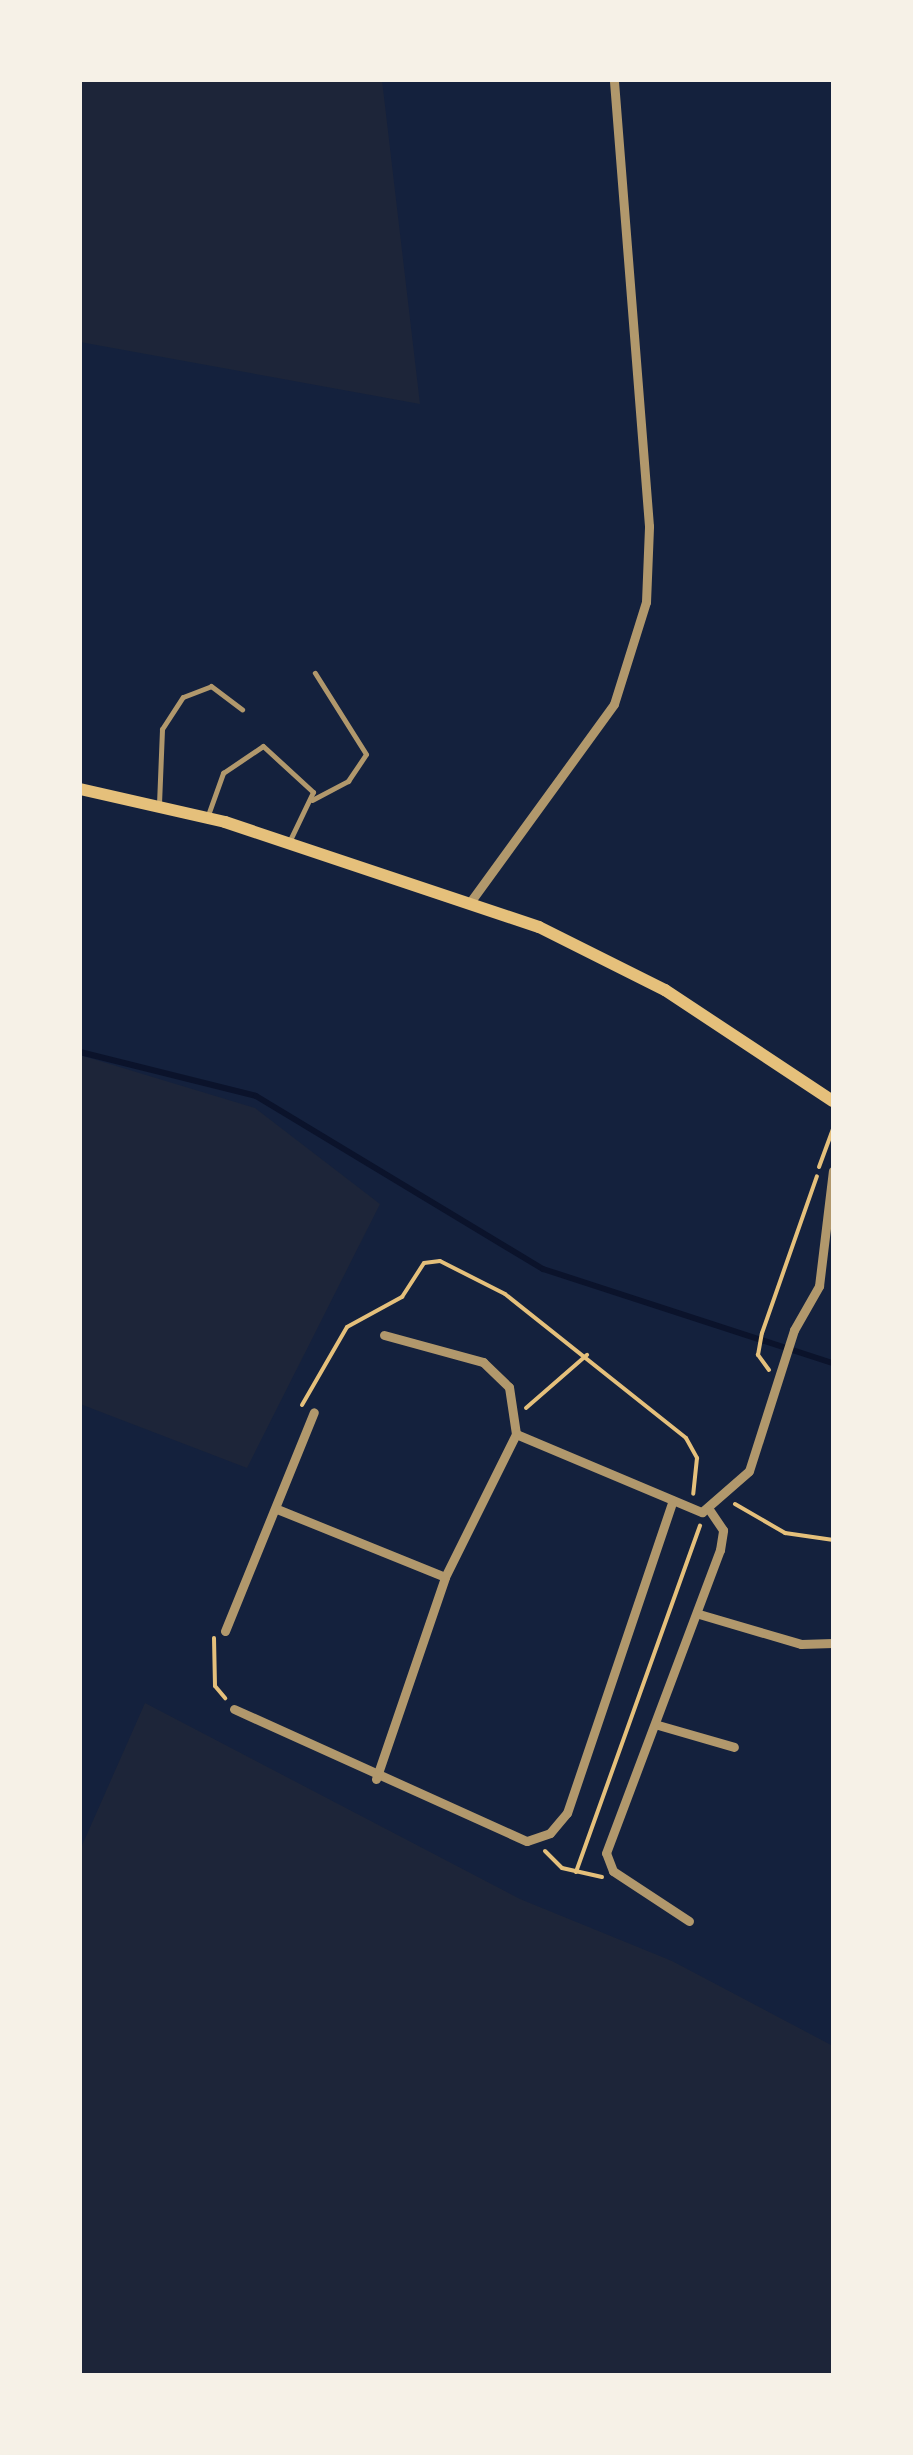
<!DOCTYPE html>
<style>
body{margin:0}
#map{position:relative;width:913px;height:2455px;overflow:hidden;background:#14213d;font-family:"Work Sans",sans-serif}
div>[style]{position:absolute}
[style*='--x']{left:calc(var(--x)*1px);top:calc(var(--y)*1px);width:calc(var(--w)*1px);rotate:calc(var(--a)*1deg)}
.green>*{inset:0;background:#1d2539}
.stream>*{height:6px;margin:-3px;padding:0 3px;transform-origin:3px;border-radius:3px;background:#0b132b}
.path>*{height:4px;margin:-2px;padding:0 2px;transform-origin:2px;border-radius:2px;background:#e5c07b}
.service>*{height:5px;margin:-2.5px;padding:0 2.5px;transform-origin:2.5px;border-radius:2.5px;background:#b1986c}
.minor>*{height:9px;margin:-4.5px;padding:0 4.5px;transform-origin:4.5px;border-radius:4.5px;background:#b1986c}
.secondary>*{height:12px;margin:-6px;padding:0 6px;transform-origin:6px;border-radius:6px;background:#e5c07b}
span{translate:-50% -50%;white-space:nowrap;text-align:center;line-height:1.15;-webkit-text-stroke:8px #f6f1e7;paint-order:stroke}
.frame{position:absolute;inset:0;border:82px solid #f6f1e7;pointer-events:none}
</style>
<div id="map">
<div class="green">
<div style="clip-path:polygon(80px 80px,382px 80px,420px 404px,80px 342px)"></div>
<div style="clip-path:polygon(80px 1055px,255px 1108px,380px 1204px,247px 1468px,80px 1404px)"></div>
<div style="clip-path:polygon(145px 1703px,520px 1899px,672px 1961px,833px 2046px,833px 2375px,80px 2375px,80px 1850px)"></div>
</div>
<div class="stream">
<div style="--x:80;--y:1052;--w:181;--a:14"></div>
<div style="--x:256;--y:1096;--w:335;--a:31.1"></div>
<div style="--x:543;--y:1269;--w:305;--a:18"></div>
</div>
<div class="path">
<div style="--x:819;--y:1167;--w:40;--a:-69.8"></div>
<div style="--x:769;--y:1370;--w:19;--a:-126"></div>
<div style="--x:758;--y:1355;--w:22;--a:-80"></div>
<div style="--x:762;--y:1333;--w:166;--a:-70.7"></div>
<div style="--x:302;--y:1405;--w:90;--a:-60"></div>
<div style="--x:347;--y:1327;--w:63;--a:-28.6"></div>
<div style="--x:402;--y:1297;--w:40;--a:-57.1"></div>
<div style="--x:424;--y:1263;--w:16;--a:-7"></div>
<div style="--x:440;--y:1261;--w:73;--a:26.9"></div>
<div style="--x:505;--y:1294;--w:231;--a:38.5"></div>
<div style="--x:686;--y:1438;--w:23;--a:61"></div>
<div style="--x:697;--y:1458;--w:36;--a:96"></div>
<div style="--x:526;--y:1408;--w:81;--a:-41"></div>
<div style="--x:735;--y:1504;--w:58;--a:30.1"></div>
<div style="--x:785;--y:1533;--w:49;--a:8.3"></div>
<div style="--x:214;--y:1638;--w:48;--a:88.8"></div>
<div style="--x:215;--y:1686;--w:16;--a:50"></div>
<div style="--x:545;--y:1851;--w:24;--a:45"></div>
<div style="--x:562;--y:1868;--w:41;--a:12.7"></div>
<div style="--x:576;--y:1872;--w:368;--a:-70.3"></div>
</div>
<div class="service">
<div style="--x:312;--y:800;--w:41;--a:-27.8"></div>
<div style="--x:348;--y:781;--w:32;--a:-56"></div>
<div style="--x:366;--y:754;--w:96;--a:-122.2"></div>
<div style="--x:159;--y:804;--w:75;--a:-87.7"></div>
<div style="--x:162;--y:729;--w:38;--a:-57"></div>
<div style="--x:183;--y:697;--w:30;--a:-21"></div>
<div style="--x:211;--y:686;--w:39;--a:37"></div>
<div style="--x:208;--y:815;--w:45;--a:-70.3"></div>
<div style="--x:223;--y:773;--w:48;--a:-34"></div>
<div style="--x:263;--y:746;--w:68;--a:42.6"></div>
<div style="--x:313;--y:792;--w:53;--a:115.6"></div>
</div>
<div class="minor">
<div style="--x:471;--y:901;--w:243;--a:-54"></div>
<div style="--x:614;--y:704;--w:107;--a:-72.6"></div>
<div style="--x:646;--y:602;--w:76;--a:-87.7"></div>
<div style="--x:649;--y:526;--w:447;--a:-94.5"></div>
<div style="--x:384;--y:1335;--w:103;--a:15.3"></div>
<div style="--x:483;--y:1362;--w:36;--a:44"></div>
<div style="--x:509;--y:1387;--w:48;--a:81.5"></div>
<div style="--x:277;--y:1509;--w:181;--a:22"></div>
<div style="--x:699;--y:1614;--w:106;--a:16.4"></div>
<div style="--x:801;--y:1644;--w:32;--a:-2"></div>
<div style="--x:225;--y:1631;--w:236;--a:-67.9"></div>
<div style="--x:234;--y:1709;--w:321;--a:24.3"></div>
<div style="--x:527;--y:1841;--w:24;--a:-19"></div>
<div style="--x:550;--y:1833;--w:26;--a:-50"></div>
<div style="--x:567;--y:1813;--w:330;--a:-71.3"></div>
<div style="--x:658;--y:1725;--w:79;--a:16.1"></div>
<div style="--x:376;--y:1779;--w:213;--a:-71.1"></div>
<div style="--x:445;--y:1577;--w:160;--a:-63.6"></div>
<div style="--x:516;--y:1434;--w:202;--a:22.8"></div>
<div style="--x:702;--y:1512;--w:62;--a:-41.1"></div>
<div style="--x:749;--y:1471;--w:148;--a:-72.3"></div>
<div style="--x:794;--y:1330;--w:51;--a:-60.4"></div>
<div style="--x:819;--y:1286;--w:116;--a:-83.1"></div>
<div style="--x:689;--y:1921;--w:91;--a:-146.7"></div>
<div style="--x:613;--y:1871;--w:19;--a:-111"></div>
<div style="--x:606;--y:1853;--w:324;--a:-69.4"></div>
<div style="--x:720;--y:1550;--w:20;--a:-81"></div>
<div style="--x:723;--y:1530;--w:23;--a:-124"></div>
</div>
<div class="secondary">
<div style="--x:80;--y:789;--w:149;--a:12.8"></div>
<div style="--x:225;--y:822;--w:331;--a:18.5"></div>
<div style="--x:539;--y:927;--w:141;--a:26.6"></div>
<div style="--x:665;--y:990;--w:201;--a:33.5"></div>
</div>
<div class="frame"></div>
</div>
